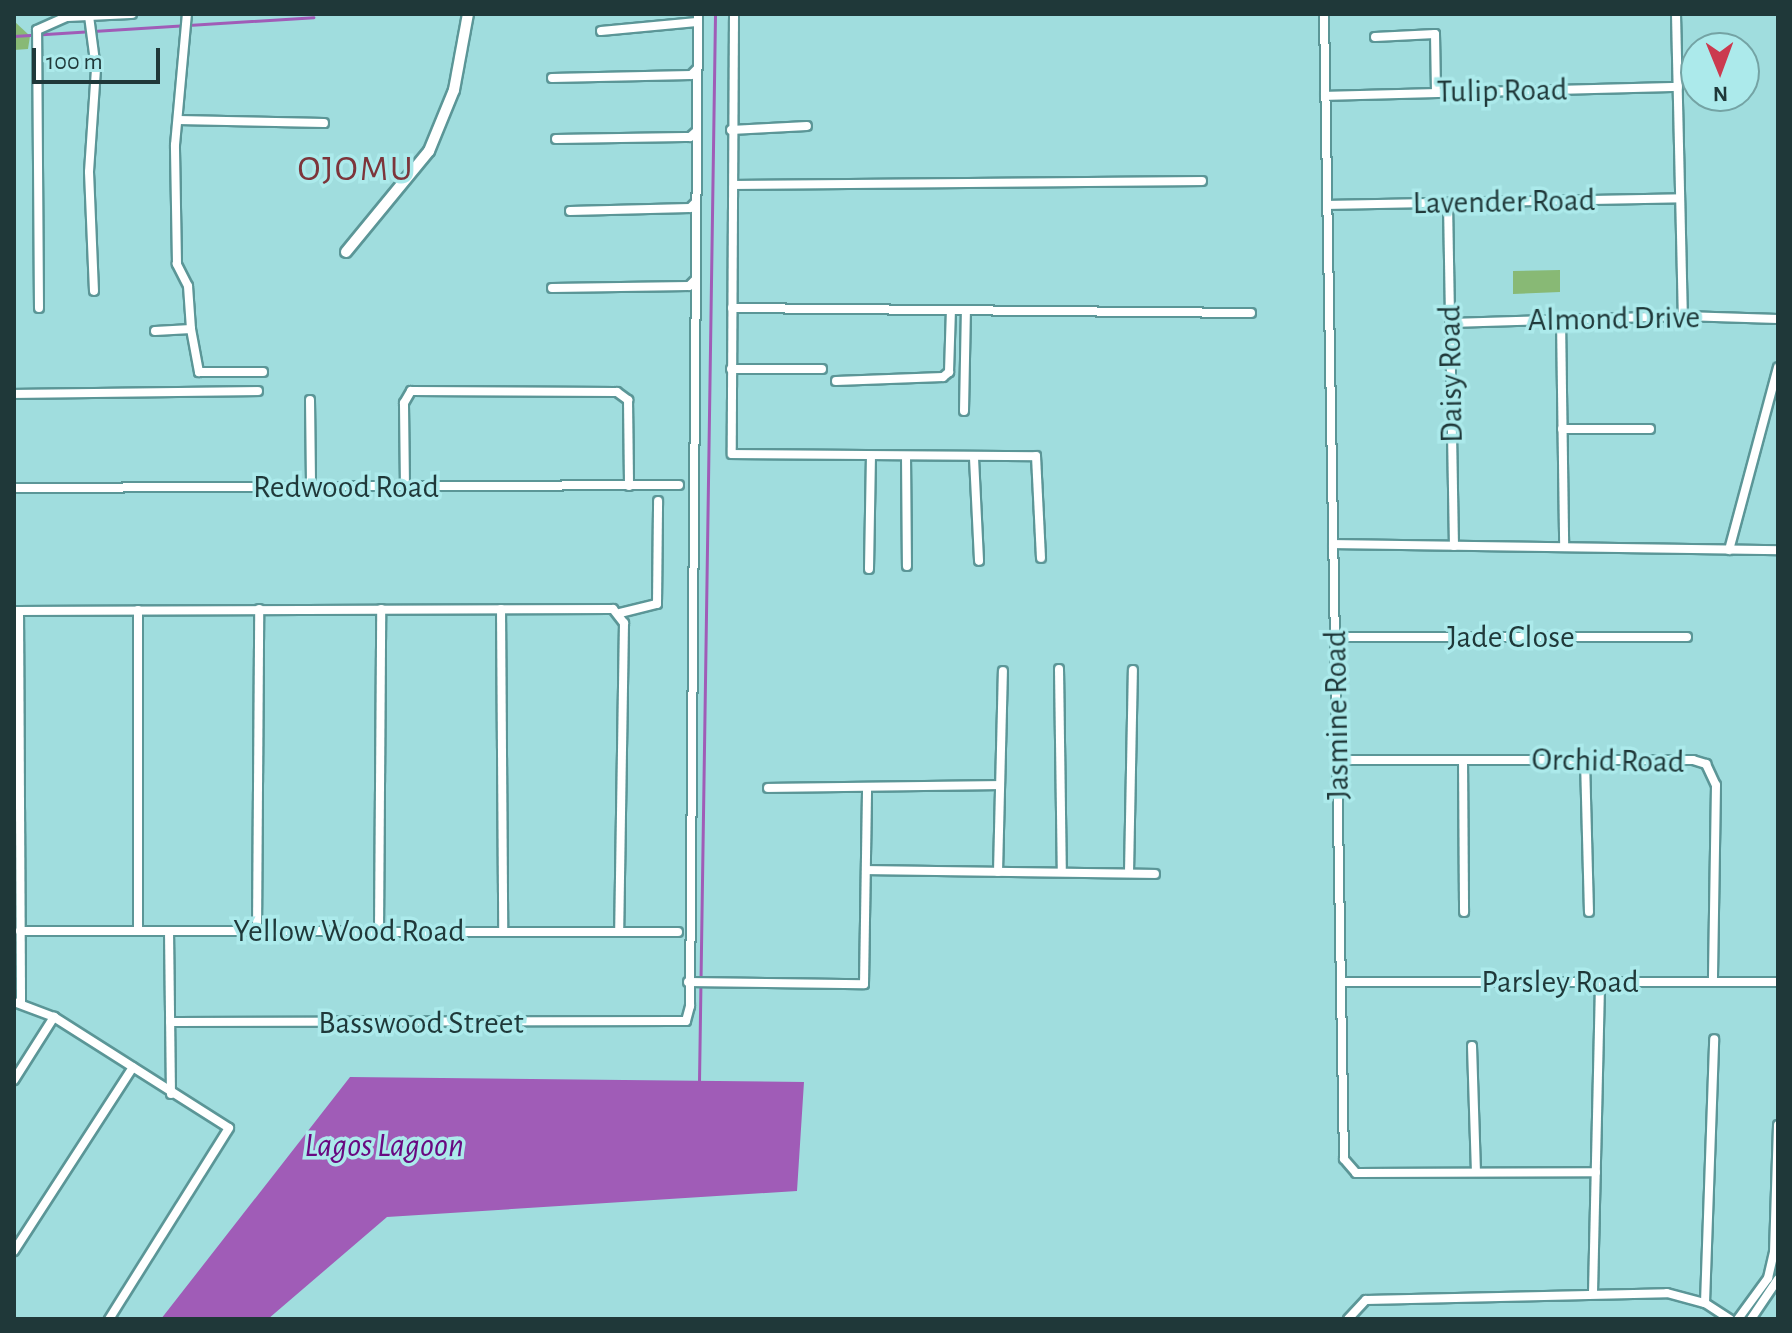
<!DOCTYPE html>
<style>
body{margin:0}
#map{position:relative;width:1792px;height:1333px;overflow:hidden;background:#a0ddde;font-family:"Alegreya Sans",sans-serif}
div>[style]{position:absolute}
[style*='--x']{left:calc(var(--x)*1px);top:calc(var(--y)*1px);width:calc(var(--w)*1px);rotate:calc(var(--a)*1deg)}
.green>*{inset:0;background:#88b975}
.water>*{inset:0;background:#a05cb7}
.stream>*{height:3px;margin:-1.5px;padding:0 1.5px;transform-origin:1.5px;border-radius:1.5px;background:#a05cb7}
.roads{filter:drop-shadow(2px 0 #5b9697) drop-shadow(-2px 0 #5b9697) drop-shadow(0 2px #5b9697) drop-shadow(0 -2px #5b9697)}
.minor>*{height:8px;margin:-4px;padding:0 4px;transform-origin:4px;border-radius:4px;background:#fff}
.tertiary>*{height:10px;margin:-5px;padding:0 5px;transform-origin:5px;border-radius:5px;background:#fff}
span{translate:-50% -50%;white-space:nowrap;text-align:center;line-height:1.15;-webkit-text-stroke:7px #aceaeb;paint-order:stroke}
.street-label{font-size:32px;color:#1f3839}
.water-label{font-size:34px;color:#690981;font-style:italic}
.quarter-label{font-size:36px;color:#7d353b;letter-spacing:2px}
.frame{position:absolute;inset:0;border:16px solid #1f3839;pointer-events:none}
.north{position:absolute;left:1680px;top:32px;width:80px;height:80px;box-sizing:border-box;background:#aceaeb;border:2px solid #74a3a4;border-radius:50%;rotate:179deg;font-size:22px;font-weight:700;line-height:32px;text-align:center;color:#1f3839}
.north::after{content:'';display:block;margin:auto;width:28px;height:36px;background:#cb3a4f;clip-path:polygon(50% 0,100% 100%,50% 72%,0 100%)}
.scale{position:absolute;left:32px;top:48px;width:128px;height:36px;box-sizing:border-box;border:4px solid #1f3839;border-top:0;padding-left:10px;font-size:24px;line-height:28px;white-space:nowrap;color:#1f3839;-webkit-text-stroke:6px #aceaeb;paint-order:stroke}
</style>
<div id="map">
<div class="green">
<div style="clip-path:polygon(14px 21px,30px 36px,28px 49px,14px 50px)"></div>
<div style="clip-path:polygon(1560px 270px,1560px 292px,1513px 294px,1513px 271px)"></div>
</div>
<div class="water">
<div style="clip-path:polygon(350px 1077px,804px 1082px,797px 1191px,387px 1217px,268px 1319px,161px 1319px)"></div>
</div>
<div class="stream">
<div style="--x:14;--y:36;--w:300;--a:-3.6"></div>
<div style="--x:699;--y:1081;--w:1067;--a:-89.14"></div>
</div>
<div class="roads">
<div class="minor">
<div style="--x:734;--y:14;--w:440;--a:90.3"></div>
<div style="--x:732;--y:454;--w:304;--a:0.4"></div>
<div style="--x:1036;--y:456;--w:102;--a:87.2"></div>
<div style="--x:1324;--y:14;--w:1145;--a:89"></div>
<div style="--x:1344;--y:1159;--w:18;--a:49"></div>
<div style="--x:1356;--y:1173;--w:240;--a:-0.2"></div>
<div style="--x:1676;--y:14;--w:302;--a:88.7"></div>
<div style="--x:89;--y:16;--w:53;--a:82.5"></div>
<div style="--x:96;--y:69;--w:103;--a:93.9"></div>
<div style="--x:89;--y:172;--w:119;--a:87.6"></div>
<div style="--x:601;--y:31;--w:96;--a:-5.4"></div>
<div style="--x:1375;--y:37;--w:60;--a:-2.9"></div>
<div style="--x:1435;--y:34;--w:59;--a:89"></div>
<div style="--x:552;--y:78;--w:139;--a:-1.2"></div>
<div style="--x:691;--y:75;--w:8;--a:-45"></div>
<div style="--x:1325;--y:96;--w:353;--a:-1.5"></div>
<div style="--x:178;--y:120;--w:146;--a:1.2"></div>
<div style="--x:731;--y:130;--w:76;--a:-3"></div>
<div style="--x:556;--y:139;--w:134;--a:-0.9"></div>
<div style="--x:690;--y:137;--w:9;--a:-41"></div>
<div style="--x:734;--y:185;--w:468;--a:-0.5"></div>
<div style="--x:1448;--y:203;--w:343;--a:89"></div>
<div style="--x:1328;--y:205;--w:352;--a:-1.1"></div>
<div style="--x:570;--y:211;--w:120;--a:-1.4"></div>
<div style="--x:690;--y:208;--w:8;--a:-45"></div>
<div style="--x:552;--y:288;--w:137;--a:-0.8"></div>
<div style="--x:689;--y:286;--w:7;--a:-45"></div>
<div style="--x:39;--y:308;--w:278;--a:-90.4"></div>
<div style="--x:37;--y:30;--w:32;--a:-24"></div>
<div style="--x:66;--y:17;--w:66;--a:-2.6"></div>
<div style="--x:732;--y:308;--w:519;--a:0.55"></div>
<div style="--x:1561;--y:319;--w:228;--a:89.2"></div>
<div style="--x:1450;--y:323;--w:233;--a:-1.7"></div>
<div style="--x:1683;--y:316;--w:95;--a:1.8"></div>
<div style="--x:191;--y:329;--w:44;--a:79.5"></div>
<div style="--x:199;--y:372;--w:64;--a:0"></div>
<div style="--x:155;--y:331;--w:36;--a:-3"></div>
<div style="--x:191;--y:329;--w:43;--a:-94"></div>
<div style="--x:188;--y:286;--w:25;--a:-117"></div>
<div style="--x:177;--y:264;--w:119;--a:-91"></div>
<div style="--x:175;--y:145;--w:132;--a:-84.8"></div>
<div style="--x:731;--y:369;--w:91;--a:0"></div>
<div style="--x:836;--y:381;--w:107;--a:-2.1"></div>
<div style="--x:943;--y:377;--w:8;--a:-40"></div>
<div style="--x:949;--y:372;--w:62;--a:-88.2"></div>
<div style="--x:14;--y:394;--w:244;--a:-0.7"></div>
<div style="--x:310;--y:400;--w:88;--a:89.3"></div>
<div style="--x:964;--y:411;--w:101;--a:-88.9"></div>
<div style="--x:1562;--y:429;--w:88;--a:0"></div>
<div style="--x:906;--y:456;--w:110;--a:89.5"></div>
<div style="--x:974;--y:458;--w:103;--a:87.2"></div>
<div style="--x:405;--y:487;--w:84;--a:-90.7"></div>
<div style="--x:404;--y:403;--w:14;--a:-60"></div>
<div style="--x:411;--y:391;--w:206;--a:0.3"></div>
<div style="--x:617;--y:392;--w:14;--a:36"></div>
<div style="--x:628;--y:400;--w:86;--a:89.3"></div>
<div style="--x:14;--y:488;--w:665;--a:-0.26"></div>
<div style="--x:1333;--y:544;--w:445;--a:0.8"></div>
<div style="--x:1729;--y:550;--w:189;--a:-75"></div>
<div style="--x:869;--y:569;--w:113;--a:-89"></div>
<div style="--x:501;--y:609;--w:322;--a:89.6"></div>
<div style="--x:138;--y:610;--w:321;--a:90"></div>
<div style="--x:14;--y:611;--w:599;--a:-0.19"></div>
<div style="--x:613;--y:609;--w:18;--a:52"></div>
<div style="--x:624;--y:623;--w:308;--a:90.9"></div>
<div style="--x:19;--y:611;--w:391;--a:89.7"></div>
<div style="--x:620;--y:613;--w:38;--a:-14"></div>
<div style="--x:657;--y:604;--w:103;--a:-89.4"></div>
<div style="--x:1335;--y:637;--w:352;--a:0"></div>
<div style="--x:1059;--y:669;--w:203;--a:89.2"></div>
<div style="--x:1338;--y:760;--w:355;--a:0"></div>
<div style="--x:1693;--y:760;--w:14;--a:17"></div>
<div style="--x:1706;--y:764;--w:23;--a:65"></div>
<div style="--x:1716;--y:785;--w:197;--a:90.9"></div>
<div style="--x:1463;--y:760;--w:152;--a:89.6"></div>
<div style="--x:1585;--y:760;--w:152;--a:88.5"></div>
<div style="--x:768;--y:788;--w:232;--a:-0.7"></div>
<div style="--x:866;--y:870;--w:289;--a:0.8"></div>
<div style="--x:998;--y:872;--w:201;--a:-88.6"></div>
<div style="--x:1129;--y:873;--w:203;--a:-88.9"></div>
<div style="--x:20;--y:931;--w:658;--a:0.09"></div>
<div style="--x:169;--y:931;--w:163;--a:89.3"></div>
<div style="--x:257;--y:931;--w:322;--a:-89.6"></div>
<div style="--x:379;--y:931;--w:322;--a:-89.6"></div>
<div style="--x:688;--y:982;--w:176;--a:0.7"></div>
<div style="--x:864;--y:984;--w:196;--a:-89.1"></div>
<div style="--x:1341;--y:982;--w:437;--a:0"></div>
<div style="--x:14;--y:1002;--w:43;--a:20.6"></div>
<div style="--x:54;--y:1017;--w:207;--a:32.4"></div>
<div style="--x:229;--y:1128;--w:226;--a:122.1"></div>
<div style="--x:170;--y:1022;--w:516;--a:-0.11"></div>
<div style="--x:686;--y:1021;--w:16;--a:-75"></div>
<div style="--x:690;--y:1006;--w:992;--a:-89.54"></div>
<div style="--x:1472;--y:1046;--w:126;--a:88.2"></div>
<div style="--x:14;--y:1080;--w:75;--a:-57.6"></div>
<div style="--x:14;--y:1251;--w:219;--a:-57.1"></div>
<div style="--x:1593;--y:1293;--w:311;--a:-88.7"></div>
<div style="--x:1705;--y:1303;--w:264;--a:-88"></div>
<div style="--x:1348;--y:1319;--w:26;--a:-47"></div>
<div style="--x:1366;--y:1300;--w:301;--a:-1.3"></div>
<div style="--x:1667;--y:1293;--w:39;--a:15"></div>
<div style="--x:1705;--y:1303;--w:30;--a:33"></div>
<div style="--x:1738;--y:1319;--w:51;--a:-53.8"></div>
<div style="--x:1768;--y:1278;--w:26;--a:-77"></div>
<div style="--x:1774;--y:1253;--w:128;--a:-88.2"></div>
<div style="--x:1751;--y:1319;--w:48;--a:-56"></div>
</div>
<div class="tertiary">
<div style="--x:346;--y:252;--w:131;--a:-50.6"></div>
<div style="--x:429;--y:151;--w:66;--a:-67.7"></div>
<div style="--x:454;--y:90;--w:77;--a:-79.6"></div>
</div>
</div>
<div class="street-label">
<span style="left:1502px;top:91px;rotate:-1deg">Tulip Road</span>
<span style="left:1504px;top:202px;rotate:-1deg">Lavender Road</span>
<span style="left:1614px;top:319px;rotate:-1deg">Almond Drive</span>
<span style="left:1451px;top:374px;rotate:-91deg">Daisy Road</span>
<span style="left:346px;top:487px">Redwood Road</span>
<span style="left:1511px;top:637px">Jade Close</span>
<span style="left:1337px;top:715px;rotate:-91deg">Jasmine Road</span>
<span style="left:1608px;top:761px;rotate:1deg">Orchid Road</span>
<span style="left:349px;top:931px">Yellow Wood Road</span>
<span style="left:1560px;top:982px">Parsley Road</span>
<span style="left:421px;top:1023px">Basswood Street</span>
</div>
<div class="water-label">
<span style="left:384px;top:1147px">Lagos Lagoon</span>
</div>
<div class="quarter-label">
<span style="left:356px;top:170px">OJOMU</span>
</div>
<div class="frame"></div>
<div class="north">N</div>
<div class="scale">100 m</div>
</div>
